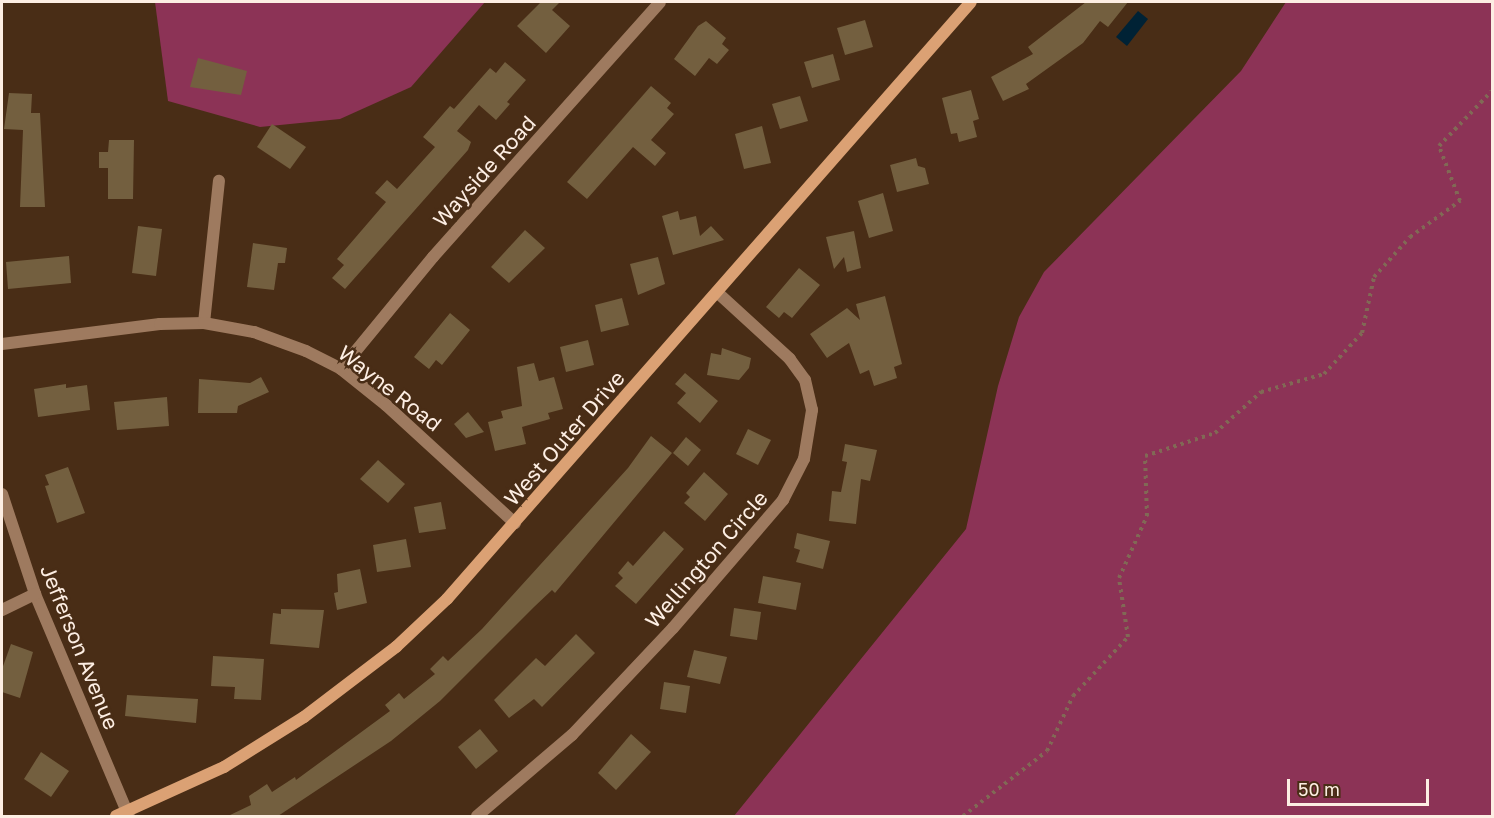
<!DOCTYPE html>
<style>
body{margin:0}
#map{position:relative;width:1494px;height:818px;overflow:hidden;background:#492d16;font-family:"Golos Text",sans-serif}
div>[style]{position:absolute}
[style*='--x']{left:calc(var(--x)*1px);top:calc(var(--y)*1px);width:calc(var(--w)*1px);rotate:calc(var(--a)*1deg)}
.green>*{inset:0;background:#8c3356}
.water>*{inset:0;background:#002235}
.building>*{inset:0;background:#735f3f}
.path>*{height:4px;margin-top:-2px;transform-origin:0;background:repeating-linear-gradient(90deg,#816955 0 3px,transparent 0 7.5px)}
.street>*{height:12px;margin:-6px;padding:0 6px;transform-origin:6px;border-radius:6px;background:#9e7a5f}
.secondary>*{height:12px;margin:-6px;padding:0 6px;transform-origin:6px;border-radius:6px;background:#dba174}
span{translate:-50% -50%;white-space:nowrap;text-align:center;line-height:1.15;-webkit-text-stroke:5px #492d16;paint-order:stroke}
.street-label{font-size:21px;color:#fdeee3}
.frame{position:absolute;inset:0;border:3px solid #fdeee3;pointer-events:none}
.scale{position:absolute;left:1287px;top:779px;width:142px;height:27px;box-sizing:border-box;border:3px solid #fdeee3;border-top:0;padding-left:8px;font-size:18px;line-height:21px;white-space:nowrap;color:#fdeee3;-webkit-text-stroke:4px #492d16;paint-order:stroke}
</style>
<div id="map">
<div class="green">
<div style="clip-path:polygon(155px 2px,485px 2px,411px 87px,340px 119px,260px 127px,168px 101px)"></div>
<div style="clip-path:polygon(1286px 2px,1492px 2px,1492px 816px,734px 816px,966px 529px,998px 386px,1019px 317px,1044px 272px,1241px 71px)"></div>
</div>
<div class="water">
<div style="clip-path:polygon(1138px 11px,1148px 19px,1127px 46px,1116px 37px)"></div>
</div>
<div class="building">
<div style="clip-path:polygon(541px 2px,560px 2px,552px 10px,570px 26px,546px 53px,517px 26px)"></div>
<div style="clip-path:polygon(1086px 2px,1128px 2px,1108px 27px,1100px 21px,1083px 43px,1026px 84px,1029px 89px,1003px 101px,991px 77px,1033px 54px,1028px 47px)"></div>
<div style="clip-path:polygon(865px 20px,873px 47px,845px 55px,837px 28px)"></div>
<div style="clip-path:polygon(706px 21px,726px 38px,722px 44px,729px 50px,717px 64px,709px 58px,695px 76px,674px 59px,698px 26px)"></div>
<div style="clip-path:polygon(833px 54px,840px 80px,812px 88px,804px 62px)"></div>
<div style="clip-path:polygon(198px 58px,247px 71px,241px 95px,190px 87px)"></div>
<div style="clip-path:polygon(505px 62px,526px 80px,507px 102px,510px 104px,496px 120px,479px 105px,457px 131px,471px 142px,468px 150px,345px 289px,332px 278px,344px 265px,337px 259px,386px 202px,375px 193px,387px 180px,397px 189px,435px 147px,423px 137px,450px 106px,454px 109px,490px 68px,496px 73px)"></div>
<div style="clip-path:polygon(651px 86px,671px 103px,667px 108px,674px 114px,651px 140px,666px 153px,655px 166px,633px 147px,587px 199px,567px 182px)"></div>
<div style="clip-path:polygon(971px 90px,979px 119px,973px 121px,977px 137px,959px 142px,957px 133px,951px 134px,942px 98px)"></div>
<div style="clip-path:polygon(9px 93px,32px 94px,31px 113px,40px 113px,45px 207px,20px 207px,23px 130px,4px 129px)"></div>
<div style="clip-path:polygon(800px 96px,808px 121px,780px 129px,772px 104px)"></div>
<div style="clip-path:polygon(272px 124px,306px 147px,290px 169px,257px 147px)"></div>
<div style="clip-path:polygon(762px 126px,771px 163px,744px 169px,735px 134px)"></div>
<div style="clip-path:polygon(109px 140px,134px 140px,133px 199px,108px 199px,108px 168px,99px 168px,99px 152px,108px 152px)"></div>
<div style="clip-path:polygon(916px 158px,918px 166px,925px 168px,929px 184px,897px 192px,890px 165px)"></div>
<div style="clip-path:polygon(883px 193px,893px 231px,869px 238px,858px 201px)"></div>
<div style="clip-path:polygon(678px 211px,680px 220px,696px 216px,700px 236px,711px 226px,724px 240px,673px 255px,662px 216px)"></div>
<div style="clip-path:polygon(138px 226px,162px 229px,156px 276px,132px 273px)"></div>
<div style="clip-path:polygon(525px 230px,545px 248px,509px 283px,491px 267px)"></div>
<div style="clip-path:polygon(854px 231px,861px 268px,847px 272px,844px 257px,834px 269px,826px 237px)"></div>
<div style="clip-path:polygon(253px 243px,287px 248px,285px 263px,278px 263px,274px 290px,247px 287px)"></div>
<div style="clip-path:polygon(69px 256px,71px 283px,8px 289px,6px 262px)"></div>
<div style="clip-path:polygon(658px 257px,665px 284px,638px 295px,630px 264px)"></div>
<div style="clip-path:polygon(799px 268px,820px 285px,792px 318px,784px 312px,779px 318px,766px 307px)"></div>
<div style="clip-path:polygon(885px 296px,902px 364px,894px 367px,897px 378px,874px 386px,869px 370px,860px 374px,849px 343px,827px 358px,810px 334px,847px 308px,860px 320px,856px 304px)"></div>
<div style="clip-path:polygon(622px 298px,629px 325px,601px 332px,595px 305px)"></div>
<div style="clip-path:polygon(450px 313px,470px 330px,442px 365px,436px 360px,429px 369px,414px 357px)"></div>
<div style="clip-path:polygon(588px 340px,594px 365px,566px 372px,560px 347px)"></div>
<div style="clip-path:polygon(722px 348px,751px 358px,749px 368px,739px 380px,707px 375px,711px 353px,721px 355px)"></div>
<div style="clip-path:polygon(534px 363px,539px 381px,554px 377px,563px 409px,548px 413px,550px 419px,522px 427px,526px 444px,495px 451px,488px 422px,503px 418px,501px 411px,522px 406px,517px 367px)"></div>
<div style="clip-path:polygon(685px 373px,718px 401px,700px 423px,677px 403px,686px 393px,675px 384px)"></div>
<div style="clip-path:polygon(261px 377px,269px 392px,238px 406px,237px 413px,198px 413px,199px 379px,250px 383px)"></div>
<div style="clip-path:polygon(66px 384px,66px 388px,87px 385px,90px 410px,38px 417px,34px 389px)"></div>
<div style="clip-path:polygon(167px 397px,169px 426px,117px 430px,114px 402px)"></div>
<div style="clip-path:polygon(468px 412px,484px 432px,466px 438px,454px 424px)"></div>
<div style="clip-path:polygon(748px 429px,771px 440px,758px 465px,736px 454px)"></div>
<div style="clip-path:polygon(651px 436px,672px 453px,555px 593px,552px 590px,534px 607px,440px 701px,391px 741px,278px 816px,228px 816px,251px 805px,249px 796px,267px 784px,272px 792px,295px 777px,296px 780px,390px 711px,385px 705px,399px 693px,404px 699px,435px 674px,430px 669px,443px 656px,448px 661px,482px 629px,628px 468px)"></div>
<div style="clip-path:polygon(686px 437px,701px 450px,688px 466px,673px 453px)"></div>
<div style="clip-path:polygon(845px 444px,877px 450px,870px 481px,861px 479px,856px 524px,829px 521px,832px 491px,841px 492px,847px 462px,842px 461px)"></div>
<div style="clip-path:polygon(378px 460px,405px 484px,388px 503px,360px 479px)"></div>
<div style="clip-path:polygon(68px 467px,85px 513px,57px 523px,45px 486px,49px 485px,45px 475px)"></div>
<div style="clip-path:polygon(704px 472px,728px 494px,705px 521px,684px 503px,690px 497px,686px 493px)"></div>
<div style="clip-path:polygon(441px 502px,446px 529px,419px 533px,414px 507px)"></div>
<div style="clip-path:polygon(664px 531px,684px 549px,636px 604px,615px 586px,623px 578px,618px 573px,628px 561px,633px 566px)"></div>
<div style="clip-path:polygon(797px 533px,830px 541px,823px 569px,796px 562px,800px 550px,794px 548px)"></div>
<div style="clip-path:polygon(406px 539px,411px 567px,377px 572px,373px 545px)"></div>
<div style="clip-path:polygon(360px 569px,367px 603px,337px 610px,334px 593px,338px 592px,337px 574px)"></div>
<div style="clip-path:polygon(763px 576px,801px 583px,796px 610px,758px 603px)"></div>
<div style="clip-path:polygon(734px 608px,761px 612px,757px 640px,730px 636px)"></div>
<div style="clip-path:polygon(281px 609px,324px 610px,319px 648px,270px 644px,273px 613px,281px 614px)"></div>
<div style="clip-path:polygon(576px 634px,595px 653px,542px 707px,534px 699px,509px 718px,494px 700px,536px 658px,545px 666px)"></div>
<div style="clip-path:polygon(11px 644px,33px 652px,20px 698px,2px 692px,2px 669px)"></div>
<div style="clip-path:polygon(694px 650px,727px 657px,720px 684px,687px 677px)"></div>
<div style="clip-path:polygon(213px 656px,264px 659px,261px 700px,234px 699px,235px 687px,211px 686px)"></div>
<div style="clip-path:polygon(664px 682px,690px 686px,686px 713px,660px 709px)"></div>
<div style="clip-path:polygon(127px 695px,198px 699px,196px 723px,125px 716px)"></div>
<div style="clip-path:polygon(480px 729px,498px 751px,476px 769px,458px 747px)"></div>
<div style="clip-path:polygon(631px 734px,651px 752px,616px 790px,598px 773px)"></div>
<div style="clip-path:polygon(41px 752px,69px 771px,51px 797px,24px 779px)"></div>
</div>
<div class="path">
<div style="--x:963;--y:816;--w:106;--a:-37.7"></div>
<div style="--x:1047;--y:751;--w:61;--a:-64.7"></div>
<div style="--x:1073;--y:696;--w:81;--a:-47"></div>
<div style="--x:1128;--y:637;--w:60;--a:-98.7"></div>
<div style="--x:1119;--y:578;--w:68;--a:-65.7"></div>
<div style="--x:1147;--y:516;--w:60;--a:-91.9"></div>
<div style="--x:1145;--y:456;--w:74;--a:-18.2"></div>
<div style="--x:1215;--y:433;--w:62;--a:-41.7"></div>
<div style="--x:1261;--y:392;--w:66;--a:-15.9"></div>
<div style="--x:1324;--y:374;--w:56;--a:-47.2"></div>
<div style="--x:1362;--y:333;--w:57;--a:-77.9"></div>
<div style="--x:1374;--y:277;--w:54;--a:-48"></div>
<div style="--x:1410;--y:237;--w:62;--a:-35.8"></div>
<div style="--x:1460;--y:201;--w:59;--a:-110.9"></div>
<div style="--x:1439;--y:146;--w:76;--a:-46.1"></div>
</div>
<div class="street">
<div style="--x:204;--y:323;--w:143;--a:-84"></div>
<div style="--x:2;--y:344;--w:159;--a:-7.2"></div>
<div style="--x:160;--y:324;--w:44;--a:-1.3"></div>
<div style="--x:204;--y:323;--w:51;--a:10.2"></div>
<div style="--x:254;--y:332;--w:55;--a:20.1"></div>
<div style="--x:306;--y:351;--w:39;--a:27"></div>
<div style="--x:341;--y:369;--w:58;--a:38.7"></div>
<div style="--x:386;--y:405;--w:175;--a:42.5"></div>
<div style="--x:341;--y:369;--w:145;--a:-50.6"></div>
<div style="--x:433;--y:257;--w:341;--a:-48.3"></div>
<div style="--x:2;--y:494;--w:105;--a:71.7"></div>
<div style="--x:35;--y:594;--w:241;--a:67.1"></div>
<div style="--x:2;--y:610;--w:37;--a:-26"></div>
<div style="--x:477;--y:816;--w:125;--a:-40.5"></div>
<div style="--x:572;--y:735;--w:147;--a:-46.7"></div>
<div style="--x:673;--y:628;--w:169;--a:-49.3"></div>
<div style="--x:783;--y:500;--w:46;--a:-62.9"></div>
<div style="--x:804;--y:459;--w:50;--a:-80.7"></div>
<div style="--x:812;--y:410;--w:31;--a:-103"></div>
<div style="--x:805;--y:380;--w:26;--a:-126"></div>
<div style="--x:790;--y:359;--w:99;--a:-137.5"></div>
</div>
<div class="secondary">
<div style="--x:116;--y:816;--w:119;--a:-24.4"></div>
<div style="--x:224;--y:767;--w:94;--a:-32"></div>
<div style="--x:304;--y:717;--w:116;--a:-37.3"></div>
<div style="--x:396;--y:647;--w:70;--a:-43.3"></div>
<div style="--x:447;--y:599;--w:794;--a:-48.73"></div>
</div>
<div class="street-label">
<span style="left:484px;top:171px;rotate:-48deg">Wayside Road</span>
<span style="left:390px;top:388px;rotate:38deg">Wayne Road</span>
<span style="left:564px;top:438px;rotate:-49deg">West Outer Drive</span>
<span style="left:706px;top:559px;rotate:-49deg">Wellington Circle</span>
<span style="left:80px;top:647px;rotate:68deg">Jefferson Avenue</span>
</div>
<div class="frame"></div>
<div class="scale">50 m</div>
</div>
